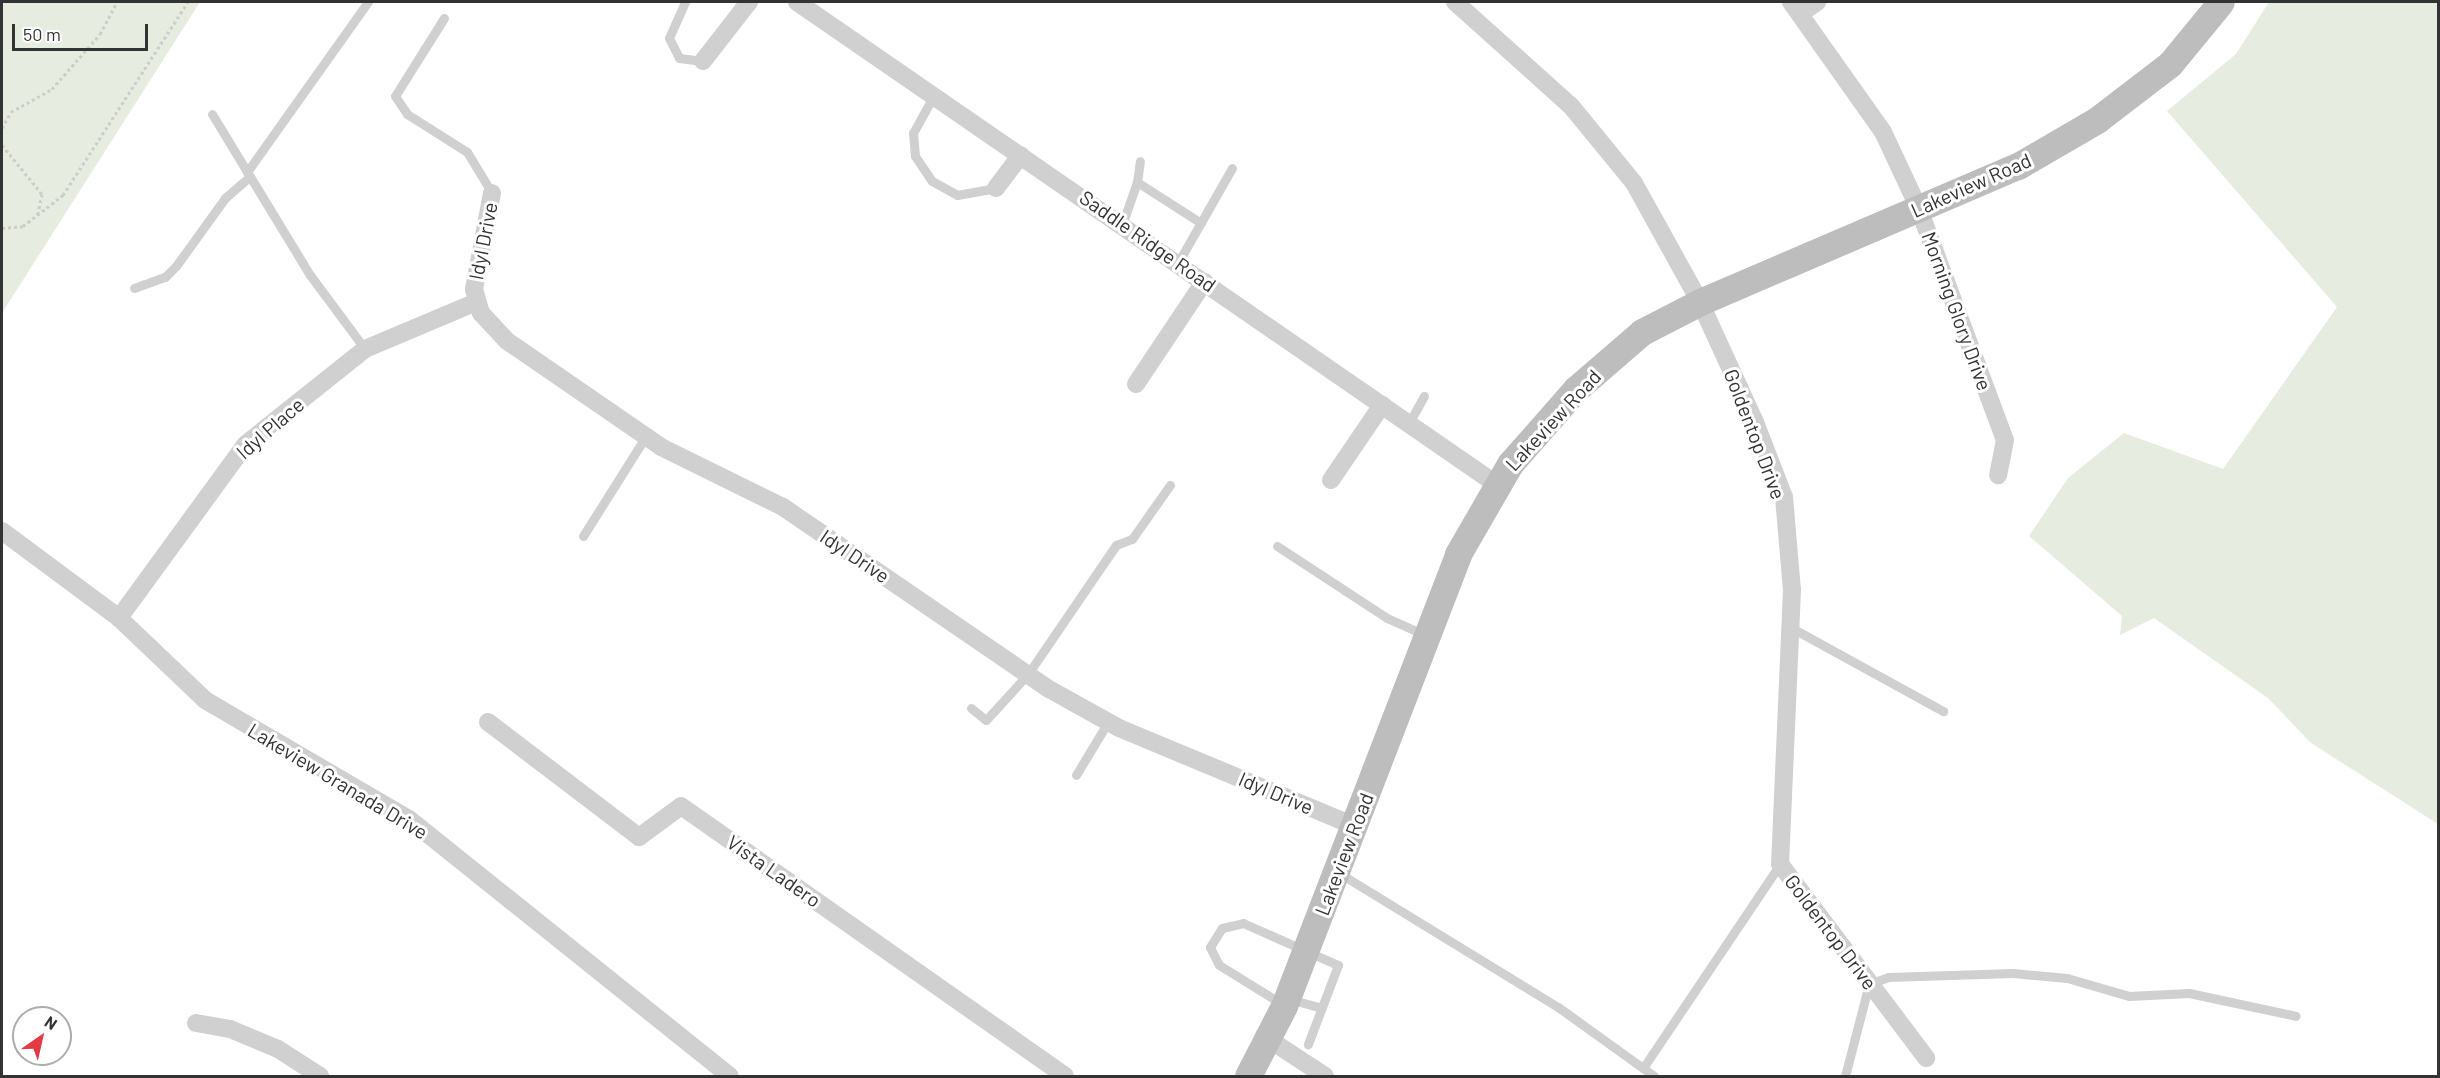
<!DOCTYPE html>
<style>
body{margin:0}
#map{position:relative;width:2440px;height:1078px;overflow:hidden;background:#fff;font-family:Barlow,sans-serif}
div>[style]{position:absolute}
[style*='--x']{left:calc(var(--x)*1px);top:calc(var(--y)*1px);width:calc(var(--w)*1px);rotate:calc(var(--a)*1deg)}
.green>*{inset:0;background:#e6ecdf}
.path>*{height:3px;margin-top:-1.5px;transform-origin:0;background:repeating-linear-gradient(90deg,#cdcdcd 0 3px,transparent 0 6px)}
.lane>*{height:9px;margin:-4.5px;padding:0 4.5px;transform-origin:4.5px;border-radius:4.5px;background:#d0d0d0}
.street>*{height:18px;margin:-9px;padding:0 9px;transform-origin:9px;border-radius:9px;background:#d0d0d0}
.secondary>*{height:27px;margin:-13.5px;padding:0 13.5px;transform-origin:13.5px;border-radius:13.5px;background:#bdbdbd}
span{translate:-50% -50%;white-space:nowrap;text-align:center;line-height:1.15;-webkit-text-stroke:6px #fff;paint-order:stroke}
.street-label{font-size:20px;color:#333}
.frame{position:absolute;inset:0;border:3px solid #333;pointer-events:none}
.north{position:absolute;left:12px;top:1006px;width:60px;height:60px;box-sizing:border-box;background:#fff;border:2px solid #adadad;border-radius:50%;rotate:34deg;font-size:16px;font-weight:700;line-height:24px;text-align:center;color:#333}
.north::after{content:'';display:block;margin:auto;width:21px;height:27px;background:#e63946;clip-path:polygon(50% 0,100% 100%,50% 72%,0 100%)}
.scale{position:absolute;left:12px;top:24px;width:136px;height:27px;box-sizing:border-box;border:3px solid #333;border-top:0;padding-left:8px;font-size:18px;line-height:21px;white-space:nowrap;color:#333;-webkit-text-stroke:4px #fff;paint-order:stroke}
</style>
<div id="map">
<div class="green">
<div style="clip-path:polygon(2px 2px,200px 2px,2px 313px)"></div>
<div style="clip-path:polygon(2269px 2px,2438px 2px,2438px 824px,2311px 743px,2268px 698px,2154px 618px,2120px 635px,2122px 616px,2029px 536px,2068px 478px,2124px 433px,2223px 469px,2337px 307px,2167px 111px,2236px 54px)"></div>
</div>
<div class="path">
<div style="--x:2;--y:128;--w:18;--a:-61"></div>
<div style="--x:11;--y:112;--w:47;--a:-29.3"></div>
<div style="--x:52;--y:89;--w:73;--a:-48.9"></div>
<div style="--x:100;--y:34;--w:36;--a:-62"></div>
<div style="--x:2;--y:145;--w:63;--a:50.8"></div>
<div style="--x:42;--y:194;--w:24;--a:102"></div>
<div style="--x:2;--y:228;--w:21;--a:-5"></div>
<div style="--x:23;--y:226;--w:51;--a:-37.8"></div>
<div style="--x:63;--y:195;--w:230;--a:-57.1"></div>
</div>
<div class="lane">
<div style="--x:685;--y:2;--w:39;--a:114"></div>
<div style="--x:669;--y:38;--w:22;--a:63"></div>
<div style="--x:679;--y:58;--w:24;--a:7"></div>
<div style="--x:444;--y:18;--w:92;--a:122.1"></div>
<div style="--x:395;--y:96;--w:22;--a:56"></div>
<div style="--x:407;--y:114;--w:71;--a:32.3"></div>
<div style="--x:467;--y:152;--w:48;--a:58.6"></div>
<div style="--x:934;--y:95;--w:43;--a:118.9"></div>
<div style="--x:913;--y:133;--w:23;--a:85"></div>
<div style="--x:915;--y:156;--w:30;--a:56"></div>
<div style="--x:932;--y:181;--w:29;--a:29"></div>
<div style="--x:957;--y:195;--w:40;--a:-10"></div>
<div style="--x:212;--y:114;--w:188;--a:58.7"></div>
<div style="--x:310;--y:275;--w:92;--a:53.4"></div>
<div style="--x:247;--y:172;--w:209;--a:-54.6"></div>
<div style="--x:1137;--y:182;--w:21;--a:-82"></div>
<div style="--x:1123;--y:222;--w:42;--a:-70.7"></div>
<div style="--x:1137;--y:182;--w:76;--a:32.6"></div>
<div style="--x:1179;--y:261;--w:107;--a:-60.3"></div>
<div style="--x:134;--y:288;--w:33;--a:-20"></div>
<div style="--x:165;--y:277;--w:16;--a:-45"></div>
<div style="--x:176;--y:266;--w:84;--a:-54.2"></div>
<div style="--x:225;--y:198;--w:33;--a:-41"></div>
<div style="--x:1409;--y:423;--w:31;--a:-61"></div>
<div style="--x:583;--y:536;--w:118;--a:-57.8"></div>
<div style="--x:1277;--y:546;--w:131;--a:33.2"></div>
<div style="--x:1387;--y:618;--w:39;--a:24"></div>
<div style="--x:1790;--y:627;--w:175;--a:28.8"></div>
<div style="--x:971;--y:708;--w:19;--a:39"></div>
<div style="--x:986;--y:720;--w:62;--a:-47.6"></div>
<div style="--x:1028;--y:674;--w:156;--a:-55.7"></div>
<div style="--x:1116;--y:545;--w:17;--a:-21"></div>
<div style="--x:1132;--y:539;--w:66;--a:-54.9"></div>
<div style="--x:1076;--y:775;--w:62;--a:-58.9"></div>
<div style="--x:1339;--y:873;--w:257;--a:31.5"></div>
<div style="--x:1558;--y:1007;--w:118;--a:35.7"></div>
<div style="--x:1289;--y:999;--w:34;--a:15"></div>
<div style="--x:1282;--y:1004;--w:74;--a:-148.2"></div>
<div style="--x:1219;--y:965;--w:20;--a:-117"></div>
<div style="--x:1210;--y:947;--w:22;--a:-58"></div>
<div style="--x:1222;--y:928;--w:22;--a:-13"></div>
<div style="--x:1243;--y:923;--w:104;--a:23.9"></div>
<div style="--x:1338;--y:965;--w:85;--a:110.8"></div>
<div style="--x:1643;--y:1068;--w:246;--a:-56.1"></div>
<div style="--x:1845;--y:1076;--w:95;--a:-75.4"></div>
<div style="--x:1869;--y:984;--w:20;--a:-20"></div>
<div style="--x:1888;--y:977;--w:125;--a:-1.8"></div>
<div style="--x:2013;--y:973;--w:54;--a:5.3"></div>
<div style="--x:2067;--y:978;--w:65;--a:16.2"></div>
<div style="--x:2129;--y:996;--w:60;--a:-2.9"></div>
<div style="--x:2189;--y:993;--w:109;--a:12.1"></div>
</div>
<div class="street">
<div style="--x:797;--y:2;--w:849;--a:34.59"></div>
<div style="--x:1455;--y:2;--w:156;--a:41.9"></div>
<div style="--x:1571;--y:106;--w:99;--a:50.7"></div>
<div style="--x:1634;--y:183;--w:136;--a:61"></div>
<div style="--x:1700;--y:302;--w:132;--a:65.4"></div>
<div style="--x:1755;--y:422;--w:80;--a:68.9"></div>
<div style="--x:1784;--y:497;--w:93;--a:85.1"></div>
<div style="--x:1792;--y:590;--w:274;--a:92.5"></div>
<div style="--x:1780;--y:864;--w:243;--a:53"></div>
<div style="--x:1791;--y:2;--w:159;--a:54.7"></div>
<div style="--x:1883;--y:132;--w:85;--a:64.9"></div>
<div style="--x:1919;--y:209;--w:246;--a:69.6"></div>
<div style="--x:2005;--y:440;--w:36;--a:101"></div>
<div style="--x:1800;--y:14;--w:21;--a:-35"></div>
<div style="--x:703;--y:61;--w:75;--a:-52.1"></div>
<div style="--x:996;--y:188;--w:41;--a:-52.9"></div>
<div style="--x:492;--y:193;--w:98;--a:100.6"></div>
<div style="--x:474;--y:289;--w:25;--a:74"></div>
<div style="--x:481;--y:313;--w:38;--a:47"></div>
<div style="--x:507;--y:341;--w:187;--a:34.5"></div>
<div style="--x:661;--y:447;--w:136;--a:26.2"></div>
<div style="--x:783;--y:507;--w:322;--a:34.4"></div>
<div style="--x:1049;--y:689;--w:80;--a:29.1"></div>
<div style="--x:1119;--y:728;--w:256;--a:22.6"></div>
<div style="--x:1136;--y:384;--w:123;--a:-56.3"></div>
<div style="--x:1331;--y:480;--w:91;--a:-55.8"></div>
<div style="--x:2;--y:531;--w:146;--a:36.6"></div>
<div style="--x:119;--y:618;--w:119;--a:43.6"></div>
<div style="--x:205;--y:700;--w:236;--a:30.3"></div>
<div style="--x:409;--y:819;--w:411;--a:38.7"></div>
<div style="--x:119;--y:618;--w:215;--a:-53.9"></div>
<div style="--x:246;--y:444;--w:152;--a:-38.6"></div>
<div style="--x:365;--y:349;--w:121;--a:-22.9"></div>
<div style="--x:488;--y:722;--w:190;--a:37.3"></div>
<div style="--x:639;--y:837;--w:52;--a:-36.4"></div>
<div style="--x:681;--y:806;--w:469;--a:35.1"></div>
<div style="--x:196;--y:1023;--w:35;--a:10"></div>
<div style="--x:230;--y:1029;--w:52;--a:22.6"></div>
<div style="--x:278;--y:1049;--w:50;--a:32.7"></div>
<div style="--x:1264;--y:1036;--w:73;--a:33.3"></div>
</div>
<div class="secondary">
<div style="--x:1248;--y:1076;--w:79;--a:-62.8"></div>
<div style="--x:1284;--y:1006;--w:484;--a:-68.9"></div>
<div style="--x:1458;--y:554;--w:104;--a:-60"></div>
<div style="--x:1510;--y:464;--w:100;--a:-48.7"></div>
<div style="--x:1576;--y:389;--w:87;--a:-40.8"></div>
<div style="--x:1642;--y:332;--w:65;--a:-27.3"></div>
<div style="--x:1700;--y:302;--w:346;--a:-23.2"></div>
<div style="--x:2018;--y:166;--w:91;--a:-30.2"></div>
<div style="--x:2097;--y:120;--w:92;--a:-37.5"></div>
<div style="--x:2170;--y:64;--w:80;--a:-50.6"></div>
</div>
<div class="street-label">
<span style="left:1971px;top:185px;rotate:-24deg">Lakeview Road</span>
<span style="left:483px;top:241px;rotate:-79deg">Idyl Drive</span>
<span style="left:1148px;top:241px;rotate:35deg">Saddle Ridge Road</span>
<span style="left:1957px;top:311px;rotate:70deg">Morning Glory Drive</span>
<span style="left:1553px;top:420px;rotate:-47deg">Lakeview Road</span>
<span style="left:270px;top:428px;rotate:-41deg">Idyl Place</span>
<span style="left:1755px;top:434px;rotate:69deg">Goldentop Drive</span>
<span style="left:855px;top:556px;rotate:34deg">Idyl Drive</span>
<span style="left:338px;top:781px;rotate:31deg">Lakeview Granada Drive</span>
<span style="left:1276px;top:793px;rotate:23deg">Idyl Drive</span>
<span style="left:1344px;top:854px;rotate:-69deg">Lakeview Road</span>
<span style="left:774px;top:871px;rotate:35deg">Vista Ladero</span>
<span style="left:1831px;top:932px;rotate:53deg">Goldentop Drive</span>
</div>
<div class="frame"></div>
<div class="north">N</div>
<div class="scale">50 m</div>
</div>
